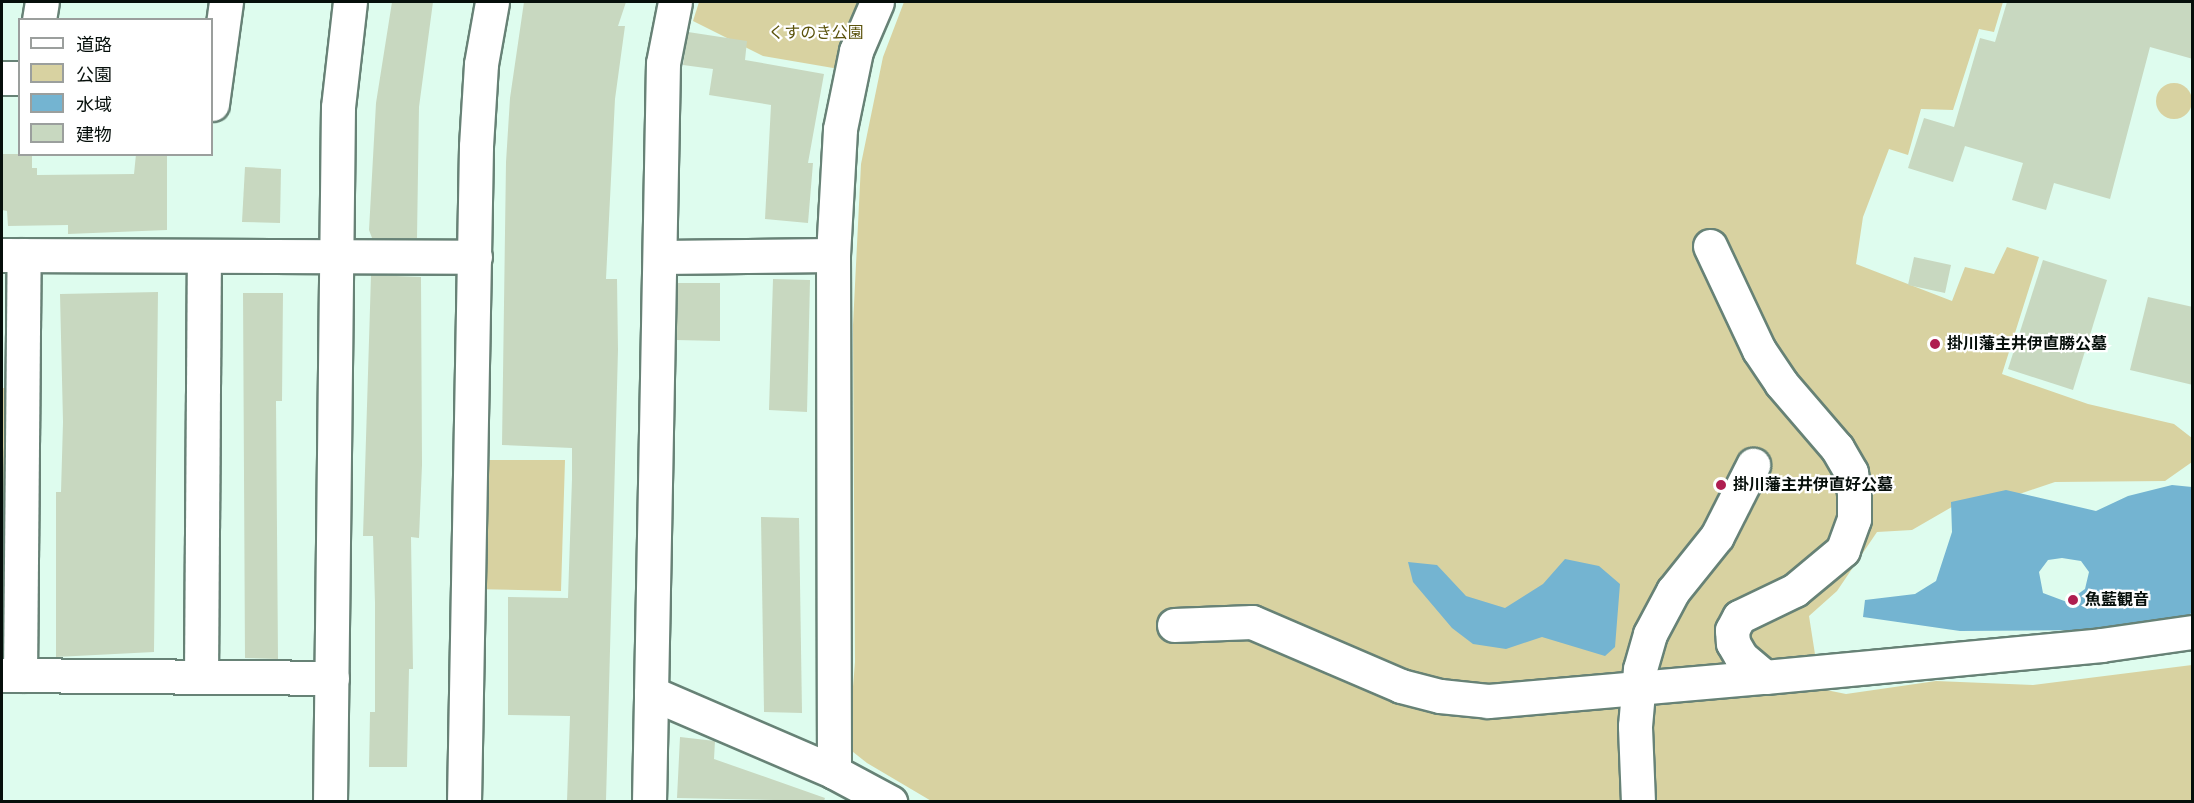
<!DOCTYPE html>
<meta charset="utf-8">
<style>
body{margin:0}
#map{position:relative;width:2194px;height:803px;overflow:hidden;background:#defcee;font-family:Rubik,"Noto Sans JP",sans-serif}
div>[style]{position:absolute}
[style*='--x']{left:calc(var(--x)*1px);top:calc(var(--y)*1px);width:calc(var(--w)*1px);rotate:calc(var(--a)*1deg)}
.green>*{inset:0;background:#d8d2a1}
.round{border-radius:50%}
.water>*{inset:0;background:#74b4d1}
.building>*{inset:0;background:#c8d8c0}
.roads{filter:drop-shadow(2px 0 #678276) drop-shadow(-2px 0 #678276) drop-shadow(0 2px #678276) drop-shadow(0 -2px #678276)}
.minor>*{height:33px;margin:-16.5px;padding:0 16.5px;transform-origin:16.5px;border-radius:16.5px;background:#fff}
.dots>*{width:16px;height:16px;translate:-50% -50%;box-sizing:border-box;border:3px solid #fff;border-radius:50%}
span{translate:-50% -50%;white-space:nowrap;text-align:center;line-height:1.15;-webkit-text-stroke:4.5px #fff;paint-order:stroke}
.park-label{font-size:16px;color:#5b530c}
.poi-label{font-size:16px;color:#060f0b;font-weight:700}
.left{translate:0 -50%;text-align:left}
.frame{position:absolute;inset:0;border:3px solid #060f0b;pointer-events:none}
.legend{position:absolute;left:18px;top:18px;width:195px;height:138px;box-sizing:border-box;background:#fff;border:2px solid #9b9f9d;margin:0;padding:8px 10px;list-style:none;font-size:18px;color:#060f0b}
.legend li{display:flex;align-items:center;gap:12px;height:30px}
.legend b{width:30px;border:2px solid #9b9f9d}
</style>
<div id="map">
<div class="green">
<div style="clip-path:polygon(699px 2px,861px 2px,839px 69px,763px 56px,693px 21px)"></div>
<div style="clip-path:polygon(904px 2px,2003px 2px,1994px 32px,1979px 29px,1953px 110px,1921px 109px,1908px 155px,1889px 149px,1863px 217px,1856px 264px,1952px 301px,1965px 267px,1994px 274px,2007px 247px,2039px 257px,2002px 374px,2088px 404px,2174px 424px,2192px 438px,2192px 462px,2165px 481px,2055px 482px,1993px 503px,1957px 504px,1912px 530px,1877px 532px,1837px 591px,1809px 616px,1817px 667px,1767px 678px,1846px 694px,1936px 681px,2033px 685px,2192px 665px,2192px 801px,933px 802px,867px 763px,848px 748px,855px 662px,853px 325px,861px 164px,883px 57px)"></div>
<div class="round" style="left:2156px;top:83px;width:36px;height:36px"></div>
<div style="clip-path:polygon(2px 388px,9px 388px,9px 504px,2px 504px)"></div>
<div style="clip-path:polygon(472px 460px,565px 460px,561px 591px,471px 589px)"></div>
</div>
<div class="water">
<div style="clip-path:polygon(evenodd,2172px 485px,2192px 487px,2192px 612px,2187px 618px,2087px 630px,1960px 631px,1863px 617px,1865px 600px,1915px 594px,1936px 581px,1952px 532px,1951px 502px,2006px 490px,2096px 511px,2128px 496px,2172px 485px,2062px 558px,2081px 561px,2089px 572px,2085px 589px,2067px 602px,2043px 593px,2039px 572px,2048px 560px,2062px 558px)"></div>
<div style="clip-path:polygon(1565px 559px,1599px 566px,1620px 584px,1615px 647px,1605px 656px,1542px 637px,1506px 649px,1473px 644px,1452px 628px,1413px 582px,1408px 562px,1437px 565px,1466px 596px,1505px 608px,1543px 584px)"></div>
</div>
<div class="building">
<div style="clip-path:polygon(392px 2px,433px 2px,419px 107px,417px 238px,372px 238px,369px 230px,376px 103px)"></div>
<div style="clip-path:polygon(524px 2px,626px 2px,618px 26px,625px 26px,615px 99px,606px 279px,617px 279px,618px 350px,606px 801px,567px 801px,570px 716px,508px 715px,508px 597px,568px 598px,572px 479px,572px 448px,502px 445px,506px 162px,510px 98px)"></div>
<div style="clip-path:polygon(2007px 2px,2193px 2px,2193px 59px,2150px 47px,2110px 199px,2054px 183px,2046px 210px,2012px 200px,2023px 163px,1965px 146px,1953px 182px,1908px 168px,1924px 118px,1954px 127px,1980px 38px,1995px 42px)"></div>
<div style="clip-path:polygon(688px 32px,747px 41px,745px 60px,824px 74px,808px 163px,813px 163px,808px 223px,765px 219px,771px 105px,709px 95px,713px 69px,683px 65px)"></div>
<div style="clip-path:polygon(2px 154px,32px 154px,32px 168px,37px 168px,37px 175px,134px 174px,136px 154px,167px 154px,167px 230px,68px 234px,68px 225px,8px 226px,7px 211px,2px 210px)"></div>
<div style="clip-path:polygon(245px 167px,281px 169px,280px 223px,242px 222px)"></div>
<div style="clip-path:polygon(1914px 257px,1951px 265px,1945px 293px,1908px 285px)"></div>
<div style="clip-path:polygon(2043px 260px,2107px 280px,2073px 390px,2008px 369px)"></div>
<div style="clip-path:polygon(371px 275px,421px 277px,422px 465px,419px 538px,411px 537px,413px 669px,409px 669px,407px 767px,369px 767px,370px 712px,375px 712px,375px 603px,373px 536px,363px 536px)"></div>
<div style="clip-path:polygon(773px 279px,810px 280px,807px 412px,769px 410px)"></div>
<div style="clip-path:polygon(678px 283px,720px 283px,720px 341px,676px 340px)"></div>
<div style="clip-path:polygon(158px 292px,154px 652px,56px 657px,56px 492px,61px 492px,63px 422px,60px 294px)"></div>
<div style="clip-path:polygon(243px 293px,283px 293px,282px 401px,276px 401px,278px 659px,245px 658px)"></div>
<div style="clip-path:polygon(2148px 297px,2193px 307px,2193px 385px,2130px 370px)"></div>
<div style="clip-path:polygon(761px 517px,799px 518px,802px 713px,764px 712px)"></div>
<div style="clip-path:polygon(680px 737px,715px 741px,714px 759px,825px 798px,824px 801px,677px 798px)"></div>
</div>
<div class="roads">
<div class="minor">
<div style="--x:675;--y:2;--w:62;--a:101.1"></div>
<div style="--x:663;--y:63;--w:630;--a:91.09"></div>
<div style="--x:651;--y:693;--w:199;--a:23.3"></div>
<div style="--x:834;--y:772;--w:64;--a:28.2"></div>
<div style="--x:39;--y:20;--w:18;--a:-81"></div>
<div style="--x:2;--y:78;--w:18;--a:0"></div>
<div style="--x:212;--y:104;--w:103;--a:-82.2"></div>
<div style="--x:1710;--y:246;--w:115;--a:64.8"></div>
<div style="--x:1759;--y:350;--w:40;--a:56"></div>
<div style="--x:1781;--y:383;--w:86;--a:49.3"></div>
<div style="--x:1837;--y:448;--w:28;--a:60"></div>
<div style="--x:1851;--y:472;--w:21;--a:82"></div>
<div style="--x:1854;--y:493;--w:26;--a:90"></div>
<div style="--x:1854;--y:519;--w:33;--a:110"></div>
<div style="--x:1843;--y:550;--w:62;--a:140.2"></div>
<div style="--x:1795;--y:590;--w:62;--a:154.3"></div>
<div style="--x:1739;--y:617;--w:15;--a:118"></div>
<div style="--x:1732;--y:630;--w:13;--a:86"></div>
<div style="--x:1733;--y:643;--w:16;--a:60"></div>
<div style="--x:1741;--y:657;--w:31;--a:40"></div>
<div style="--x:1765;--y:677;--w:338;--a:-5.4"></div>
<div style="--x:2101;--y:645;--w:92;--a:-8.1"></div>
<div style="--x:2;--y:255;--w:473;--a:0.2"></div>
<div style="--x:660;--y:257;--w:173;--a:-0.7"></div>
<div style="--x:1174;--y:625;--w:78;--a:-2.2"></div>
<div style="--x:1252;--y:622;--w:162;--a:23.2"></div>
<div style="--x:1401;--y:686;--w:40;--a:14.4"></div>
<div style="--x:1440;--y:696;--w:48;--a:5.9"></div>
<div style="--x:1488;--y:701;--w:278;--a:-5"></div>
<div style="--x:2;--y:675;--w:330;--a:0.5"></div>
<div style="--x:20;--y:675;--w:420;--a:-89.5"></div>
<div style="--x:201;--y:675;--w:419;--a:-89.6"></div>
<div style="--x:834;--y:772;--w:517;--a:-90.11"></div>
<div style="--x:833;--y:255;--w:126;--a:-86.8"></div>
<div style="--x:840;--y:129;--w:80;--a:-78.4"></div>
<div style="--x:856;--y:51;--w:53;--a:-66.8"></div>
<div style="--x:330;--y:802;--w:695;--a:-89.34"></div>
<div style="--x:338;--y:107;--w:106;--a:-83.5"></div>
<div style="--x:464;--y:802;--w:656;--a:-88.95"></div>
<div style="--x:476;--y:146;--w:82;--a:-86.5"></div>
<div style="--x:481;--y:64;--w:63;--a:-79.9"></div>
<div style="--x:649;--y:802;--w:109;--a:-88.9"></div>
<div style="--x:1638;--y:802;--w:76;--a:-92.3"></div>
<div style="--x:1635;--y:726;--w:57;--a:-85"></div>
<div style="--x:1640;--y:669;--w:36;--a:-74"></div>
<div style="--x:1650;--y:634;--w:49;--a:-61.9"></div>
<div style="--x:1673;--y:591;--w:70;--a:-51.3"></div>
<div style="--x:1717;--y:536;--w:80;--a:-63.1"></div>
</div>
</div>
<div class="dots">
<div style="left:1935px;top:344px;background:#af1e50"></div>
<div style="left:1721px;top:485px;background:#af1e50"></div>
<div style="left:2073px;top:600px;background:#af1e50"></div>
</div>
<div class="park-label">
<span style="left:816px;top:33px">くすのき公園</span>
</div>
<div class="poi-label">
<span class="left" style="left:1947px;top:344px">掛川藩主井伊直勝公墓</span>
<span class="left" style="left:1733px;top:485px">掛川藩主井伊直好公墓</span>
<span class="left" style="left:2085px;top:600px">魚藍観音</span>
</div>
<div class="frame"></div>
<ul class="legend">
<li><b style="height:8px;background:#fff"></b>道路</li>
<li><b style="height:16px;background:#d8d2a1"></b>公園</li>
<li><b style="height:16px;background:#74b4d1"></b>水域</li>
<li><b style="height:16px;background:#c8d8c0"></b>建物</li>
</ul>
</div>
